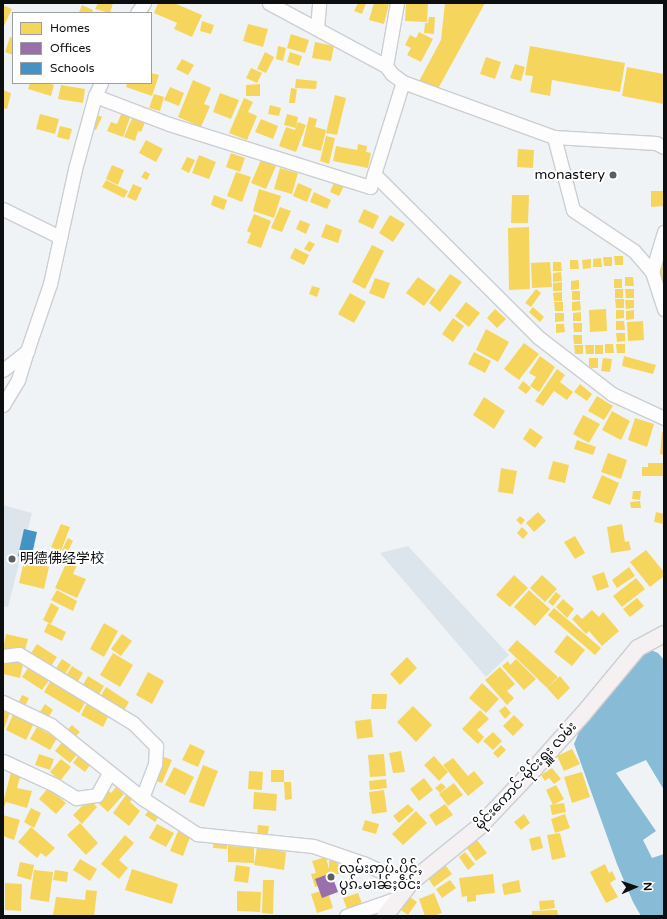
<!DOCTYPE html>
<meta charset="utf-8">
<style>
body{margin:0}
#map{position:relative;width:667px;height:919px;overflow:hidden;background:#f0f3f6;font-family:"Varela Round","Noto Sans SC","Noto Sans Myanmar",sans-serif}
div>[style]{position:absolute}
[style*='--x']{left:calc(var(--x)*1px);top:calc(var(--y)*1px);width:calc(var(--w)*1px);rotate:calc(var(--a)*1deg)}
.built>*{inset:0;background:#dde5ec}
.water>*{inset:0;background:#88bcd6}
.homes>*{inset:0;background:#f6d55c}
.offices>*{inset:0;background:#9970ab}
.schools>*{inset:0;background:#4393c3}
.roads{filter:drop-shadow(1px 0 #ccced1) drop-shadow(-1px 0 #ccced1) drop-shadow(0 1px #ccced1) drop-shadow(0 -1px #ccced1)}
.minor>*{height:13px;margin:-6.5px;padding:0 6.5px;transform-origin:6.5px;border-radius:6.5px;background:#fdfdfe}
.major>*{height:16px;margin:-8px;padding:0 8px;transform-origin:8px;border-radius:8px;background:#f5f0f1}
.dots>*{width:11px;height:11px;translate:-50% -50%;box-sizing:border-box;border:2px solid #fff;border-radius:50%}
span{translate:-50% -50%;white-space:nowrap;text-align:center;line-height:1.15;-webkit-text-stroke:4px #fff;paint-order:stroke}
.poi-label{font-size:14px;color:#0c0e10}
.right{translate:-100% -50%;text-align:right}
.left{translate:0 -50%;text-align:left}
.street-label{font-size:14px;color:#0c0e10}
.frame{position:absolute;inset:0;border:4px solid #0c0e10;pointer-events:none}
.legend{position:absolute;left:12px;top:12px;width:140px;height:72px;box-sizing:border-box;background:#fff;border:1px solid #9e9f9f;margin:0;padding:5px 7px;list-style:none;font-size:12px;color:#0c0e10}
.legend li{display:flex;align-items:center;gap:8px;height:20px}
.legend b{width:20px;border:1px solid #9e9f9f}
.north{position:absolute;left:615px;top:867px;width:40px;height:40px;-webkit-text-stroke:3px #fff;paint-order:stroke;rotate:88deg;font-size:11px;font-weight:700;line-height:16px;text-align:center;color:#0c0e10}
.north::after{content:'';display:block;margin:auto;width:14px;height:18px;background:#0c0e10;clip-path:polygon(50% 0,100% 100%,50% 72%,0 100%)}
</style>
<div id="map">
<div class="built">
<div style="clip-path:polygon(3px 505px,32px 513px,8px 607px,3px 606px)"></div>
<div style="clip-path:polygon(408px 546px,509px 655px,486px 677px,380px 553px)"></div>
</div>
<div class="water">
<div style="clip-path:polygon(651px 650px,658px 653px,664px 660px,664px 790px,646px 760px,616px 773px,656px 831px,643px 840px,652px 858px,664px 854px,664px 916px,641px 916px,633px 902px,617px 864px,574px 744px,579px 732px,609px 695px,644px 652px)"></div>
</div>
<div class="homes">
<div style="clip-path:polygon(98px 3px,113px 3px,110px 13px,95px 9px)"></div>
<div style="clip-path:polygon(158px 3px,174px 3px,202px 15px,192px 37px,174px 29px,177px 23px,154px 13px)"></div>
<div style="clip-path:polygon(358px 3px,366px 3px,362px 14px,354px 11px)"></div>
<div style="clip-path:polygon(374px 3px,389px 4px,384px 24px,369px 20px)"></div>
<div style="clip-path:polygon(406px 3px,428px 3px,427px 22px,405px 21px)"></div>
<div style="clip-path:polygon(445px 3px,485px 3px,434px 96px,417px 85px,441px 40px)"></div>
<div style="clip-path:polygon(3px 5px,12px 9px,3px 28px)"></div>
<div style="clip-path:polygon(82px 5px,93px 10px,92px 13px,79px 12px)"></div>
<div style="clip-path:polygon(429px 17px,435px 17px,434px 34px,424px 33px,425px 23px,428px 23px)"></div>
<div style="clip-path:polygon(202px 21px,214px 25px,211px 34px,200px 31px)"></div>
<div style="clip-path:polygon(248px 24px,268px 29px,263px 47px,243px 41px)"></div>
<div style="clip-path:polygon(419px 32px,433px 39px,421px 62px,407px 55px,411px 48px,405px 45px,410px 35px,416px 38px)"></div>
<div style="clip-path:polygon(291px 34px,309px 40px,305px 53px,287px 48px)"></div>
<div style="clip-path:polygon(10px 37px,13px 38px,13px 55px,5px 52px)"></div>
<div style="clip-path:polygon(315px 42px,334px 46px,331px 61px,312px 58px)"></div>
<div style="clip-path:polygon(278px 46px,286px 48px,283px 61px,276px 59px)"></div>
<div style="clip-path:polygon(530px 46px,625px 63px,620px 92px,552px 80px,550px 96px,530px 92px,533px 76px,525px 75px)"></div>
<div style="clip-path:polygon(265px 52px,274px 57px,266px 73px,257px 69px)"></div>
<div style="clip-path:polygon(290px 52px,302px 56px,299px 66px,287px 62px)"></div>
<div style="clip-path:polygon(486px 57px,501px 62px,495px 79px,480px 74px)"></div>
<div style="clip-path:polygon(182px 59px,194px 65px,188px 75px,176px 69px)"></div>
<div style="clip-path:polygon(515px 64px,525px 67px,521px 81px,510px 78px)"></div>
<div style="clip-path:polygon(627px 67px,664px 74px,664px 104px,622px 96px)"></div>
<div style="clip-path:polygon(251px 68px,262px 73px,257px 83px,246px 78px)"></div>
<div style="clip-path:polygon(151px 73px,159px 75px,152px 96px,126px 87px,127px 83px,151px 83px)"></div>
<div style="clip-path:polygon(296px 79px,317px 81px,316px 89px,295px 88px)"></div>
<div style="clip-path:polygon(193px 80px,211px 88px,204px 104px,210px 106px,201px 127px,178px 117px)"></div>
<div style="clip-path:polygon(30px 83px,47px 83px,54px 85px,51px 96px,28px 89px)"></div>
<div style="clip-path:polygon(260px 84px,260px 96px,246px 96px,246px 85px)"></div>
<div style="clip-path:polygon(61px 85px,85px 89px,83px 103px,58px 99px)"></div>
<div style="clip-path:polygon(170px 87px,184px 93px,179px 106px,164px 100px)"></div>
<div style="clip-path:polygon(291px 88px,297px 89px,295px 103px,289px 103px)"></div>
<div style="clip-path:polygon(3px 90px,11px 93px,7px 109px,3px 108px)"></div>
<div style="clip-path:polygon(220px 93px,239px 100px,231px 119px,213px 112px)"></div>
<div style="clip-path:polygon(154px 94px,164px 97px,160px 111px,149px 108px)"></div>
<div style="clip-path:polygon(335px 95px,346px 98px,337px 135px,326px 133px)"></div>
<div style="clip-path:polygon(244px 98px,253px 102px,248px 112px,257px 116px,247px 140px,229px 133px)"></div>
<div style="clip-path:polygon(270px 105px,281px 108px,279px 116px,268px 114px)"></div>
<div style="clip-path:polygon(122px 112px,131px 115px,123px 137px,107px 131px,111px 122px,117px 124px)"></div>
<div style="clip-path:polygon(93px 113px,102px 117px,96px 130px,87px 125px)"></div>
<div style="clip-path:polygon(40px 114px,59px 119px,55px 134px,36px 129px)"></div>
<div style="clip-path:polygon(287px 114px,298px 117px,296px 128px,284px 125px)"></div>
<div style="clip-path:polygon(133px 116px,146px 120px,141px 132px,138px 131px,135px 141px,124px 137px)"></div>
<div style="clip-path:polygon(309px 117px,317px 119px,315px 127px,326px 130px,321px 151px,302px 146px)"></div>
<div style="clip-path:polygon(261px 119px,278px 126px,273px 139px,255px 132px)"></div>
<div style="clip-path:polygon(298px 122px,306px 125px,296px 152px,279px 146px,286px 127px,295px 130px)"></div>
<div style="clip-path:polygon(60px 126px,72px 129px,69px 140px,57px 137px)"></div>
<div style="clip-path:polygon(326px 136px,335px 138px,329px 164px,320px 161px)"></div>
<div style="clip-path:polygon(146px 140px,163px 149px,156px 162px,139px 153px)"></div>
<div style="clip-path:polygon(358px 144px,367px 146px,366px 152px,371px 153px,368px 168px,333px 161px,336px 146px,357px 150px)"></div>
<div style="clip-path:polygon(518px 149px,534px 150px,533px 168px,517px 167px)"></div>
<div style="clip-path:polygon(231px 153px,245px 158px,240px 172px,226px 167px)"></div>
<div style="clip-path:polygon(199px 155px,216px 162px,209px 179px,192px 173px)"></div>
<div style="clip-path:polygon(187px 157px,195px 160px,189px 173px,181px 169px)"></div>
<div style="clip-path:polygon(261px 160px,276px 166px,266px 189px,251px 183px)"></div>
<div style="clip-path:polygon(112px 165px,124px 170px,118px 185px,106px 179px)"></div>
<div style="clip-path:polygon(280px 168px,298px 173px,292px 194px,274px 189px)"></div>
<div style="clip-path:polygon(145px 171px,150px 174px,147px 180px,141px 177px)"></div>
<div style="clip-path:polygon(236px 172px,251px 177px,242px 202px,227px 196px)"></div>
<div style="clip-path:polygon(106px 180px,128px 191px,124px 198px,102px 187px)"></div>
<div style="clip-path:polygon(335px 180px,345px 184px,339px 196px,330px 192px)"></div>
<div style="clip-path:polygon(298px 183px,312px 189px,307px 202px,293px 196px)"></div>
<div style="clip-path:polygon(133px 184px,142px 188px,136px 201px,127px 197px)"></div>
<div style="clip-path:polygon(259px 189px,281px 196px,274px 218px,253px 211px)"></div>
<div style="clip-path:polygon(651px 191px,664px 191px,664px 206px,651px 207px)"></div>
<div style="clip-path:polygon(314px 192px,331px 200px,327px 209px,310px 202px)"></div>
<div style="clip-path:polygon(214px 195px,227px 200px,224px 210px,211px 205px)"></div>
<div style="clip-path:polygon(512px 195px,529px 195px,528px 223px,511px 223px)"></div>
<div style="clip-path:polygon(280px 207px,291px 211px,282px 232px,271px 228px)"></div>
<div style="clip-path:polygon(364px 209px,379px 216px,373px 229px,358px 222px)"></div>
<div style="clip-path:polygon(254px 214px,271px 221px,261px 248px,247px 243px,251px 233px,247px 231px)"></div>
<div style="clip-path:polygon(390px 215px,405px 224px,393px 242px,379px 233px)"></div>
<div style="clip-path:polygon(300px 220px,310px 224px,306px 234px,296px 229px)"></div>
<div style="clip-path:polygon(326px 224px,342px 230px,338px 243px,321px 237px)"></div>
<div style="clip-path:polygon(529px 227px,530px 289px,509px 290px,508px 228px)"></div>
<div style="clip-path:polygon(309px 241px,315px 244px,310px 252px,304px 249px)"></div>
<div style="clip-path:polygon(372px 245px,384px 251px,365px 289px,352px 282px)"></div>
<div style="clip-path:polygon(295px 248px,309px 255px,304px 265px,290px 258px)"></div>
<div style="clip-path:polygon(614px 256px,623px 256px,623px 265px,615px 265px)"></div>
<div style="clip-path:polygon(603px 257px,612px 257px,612px 266px,604px 266px)"></div>
<div style="clip-path:polygon(601px 258px,602px 267px,593px 267px,593px 259px)"></div>
<div style="clip-path:polygon(591px 259px,591px 268px,583px 269px,582px 260px)"></div>
<div style="clip-path:polygon(570px 260px,578px 260px,579px 269px,570px 269px)"></div>
<div style="clip-path:polygon(550px 262px,552px 287px,532px 288px,531px 263px)"></div>
<div style="clip-path:polygon(553px 262px,561px 262px,562px 271px,553px 271px)"></div>
<div style="clip-path:polygon(664px 267px,664px 284px,657px 284px,655px 268px)"></div>
<div style="clip-path:polygon(561px 272px,562px 281px,553px 282px,553px 273px)"></div>
<div style="clip-path:polygon(450px 274px,462px 282px,440px 312px,429px 303px)"></div>
<div style="clip-path:polygon(418px 277px,436px 290px,424px 306px,406px 293px)"></div>
<div style="clip-path:polygon(625px 277px,633px 277px,634px 286px,625px 286px)"></div>
<div style="clip-path:polygon(375px 278px,390px 283px,384px 299px,369px 293px)"></div>
<div style="clip-path:polygon(614px 279px,622px 279px,622px 288px,614px 288px)"></div>
<div style="clip-path:polygon(579px 280px,579px 289px,571px 290px,571px 281px)"></div>
<div style="clip-path:polygon(562px 282px,562px 291px,553px 291px,553px 283px)"></div>
<div style="clip-path:polygon(312px 286px,320px 288px,317px 297px,309px 294px)"></div>
<div style="clip-path:polygon(536px 289px,541px 293px,531px 307px,525px 303px)"></div>
<div style="clip-path:polygon(615px 289px,623px 289px,623px 298px,615px 298px)"></div>
<div style="clip-path:polygon(625px 289px,634px 289px,634px 298px,626px 298px)"></div>
<div style="clip-path:polygon(572px 291px,580px 291px,580px 300px,572px 300px)"></div>
<div style="clip-path:polygon(562px 292px,562px 301px,554px 301px,553px 293px)"></div>
<div style="clip-path:polygon(350px 293px,366px 302px,354px 323px,338px 314px)"></div>
<div style="clip-path:polygon(615px 299px,624px 299px,624px 308px,616px 308px)"></div>
<div style="clip-path:polygon(625px 300px,634px 300px,634px 308px,626px 309px)"></div>
<div style="clip-path:polygon(580px 301px,581px 310px,572px 311px,572px 302px)"></div>
<div style="clip-path:polygon(466px 302px,480px 313px,469px 327px,455px 316px)"></div>
<div style="clip-path:polygon(554px 302px,563px 302px,563px 311px,555px 311px)"></div>
<div style="clip-path:polygon(533px 307px,544px 317px,540px 322px,529px 312px)"></div>
<div style="clip-path:polygon(495px 309px,506px 319px,497px 328px,487px 318px)"></div>
<div style="clip-path:polygon(606px 309px,607px 331px,590px 332px,589px 310px)"></div>
<div style="clip-path:polygon(616px 310px,624px 310px,624px 318px,616px 319px)"></div>
<div style="clip-path:polygon(634px 310px,634px 319px,626px 320px,626px 311px)"></div>
<div style="clip-path:polygon(581px 312px,581px 321px,573px 321px,573px 313px)"></div>
<div style="clip-path:polygon(555px 313px,564px 313px,564px 321px,555px 322px)"></div>
<div style="clip-path:polygon(453px 318px,464px 326px,453px 342px,442px 334px)"></div>
<div style="clip-path:polygon(616px 321px,624px 321px,625px 330px,616px 330px)"></div>
<div style="clip-path:polygon(643px 321px,644px 340px,628px 341px,627px 322px)"></div>
<div style="clip-path:polygon(573px 323px,582px 323px,582px 332px,574px 332px)"></div>
<div style="clip-path:polygon(556px 324px,564px 324px,565px 332px,556px 333px)"></div>
<div style="clip-path:polygon(486px 329px,509px 342px,498px 362px,476px 350px)"></div>
<div style="clip-path:polygon(616px 333px,625px 333px,625px 341px,617px 342px)"></div>
<div style="clip-path:polygon(573px 335px,582px 335px,582px 344px,574px 344px)"></div>
<div style="clip-path:polygon(524px 343px,539px 354px,519px 380px,504px 369px)"></div>
<div style="clip-path:polygon(605px 344px,613px 344px,614px 353px,605px 353px)"></div>
<div style="clip-path:polygon(616px 344px,625px 344px,625px 353px,617px 353px)"></div>
<div style="clip-path:polygon(574px 345px,583px 345px,583px 354px,575px 354px)"></div>
<div style="clip-path:polygon(585px 345px,594px 345px,594px 354px,586px 354px)"></div>
<div style="clip-path:polygon(595px 345px,603px 345px,603px 354px,595px 354px)"></div>
<div style="clip-path:polygon(474px 352px,491px 361px,485px 373px,468px 364px)"></div>
<div style="clip-path:polygon(540px 356px,555px 367px,539px 392px,530px 386px,536px 377px,529px 373px)"></div>
<div style="clip-path:polygon(624px 356px,656px 365px,653px 374px,622px 366px)"></div>
<div style="clip-path:polygon(589px 358px,598px 358px,598px 368px,589px 368px)"></div>
<div style="clip-path:polygon(603px 358px,612px 359px,610px 372px,601px 371px)"></div>
<div style="clip-path:polygon(557px 369px,565px 375px,560px 382px,573px 392px,567px 400px,554px 391px,543px 406px,535px 401px)"></div>
<div style="clip-path:polygon(523px 381px,531px 388px,526px 394px,518px 388px)"></div>
<div style="clip-path:polygon(580px 384px,592px 394px,587px 401px,574px 392px)"></div>
<div style="clip-path:polygon(597px 396px,613px 406px,604px 420px,588px 411px)"></div>
<div style="clip-path:polygon(484px 397px,505px 411px,494px 429px,473px 415px)"></div>
<div style="clip-path:polygon(612px 411px,630px 421px,621px 440px,602px 430px)"></div>
<div style="clip-path:polygon(583px 415px,600px 424px,589px 443px,573px 434px)"></div>
<div style="clip-path:polygon(635px 418px,654px 424px,647px 447px,628px 440px)"></div>
<div style="clip-path:polygon(530px 428px,543px 437px,535px 448px,523px 439px)"></div>
<div style="clip-path:polygon(662px 432px,664px 432px,664px 455px,660px 454px)"></div>
<div style="clip-path:polygon(577px 440px,596px 447px,593px 455px,574px 449px)"></div>
<div style="clip-path:polygon(608px 453px,627px 460px,621px 479px,601px 472px)"></div>
<div style="clip-path:polygon(553px 461px,569px 465px,565px 483px,548px 479px)"></div>
<div style="clip-path:polygon(648px 463px,664px 463px,664px 476px,642px 476px,642px 467px,648px 467px)"></div>
<div style="clip-path:polygon(501px 468px,517px 471px,513px 494px,498px 492px)"></div>
<div style="clip-path:polygon(602px 475px,619px 483px,610px 505px,592px 498px)"></div>
<div style="clip-path:polygon(633px 491px,641px 491px,640px 500px,632px 499px)"></div>
<div style="clip-path:polygon(640px 501px,641px 508px,631px 508px,630px 502px)"></div>
<div style="clip-path:polygon(538px 512px,546px 521px,534px 532px,526px 523px)"></div>
<div style="clip-path:polygon(656px 512px,664px 514px,664px 524px,654px 522px)"></div>
<div style="clip-path:polygon(520px 516px,525px 520px,521px 525px,516px 520px)"></div>
<div style="clip-path:polygon(61px 524px,70px 527px,61px 551px,51px 547px)"></div>
<div style="clip-path:polygon(622px 524px,625px 542px,629px 541px,631px 550px,611px 553px,607px 527px)"></div>
<div style="clip-path:polygon(522px 527px,528px 533px,523px 539px,517px 533px)"></div>
<div style="clip-path:polygon(575px 536px,585px 553px,575px 559px,564px 542px)"></div>
<div style="clip-path:polygon(68px 538px,73px 541px,67px 553px,62px 550px)"></div>
<div style="clip-path:polygon(646px 550px,664px 572px,664px 576px,650px 587px,630px 562px)"></div>
<div style="clip-path:polygon(69px 557px,79px 561px,73px 574px,86px 579px,77px 598px,55px 588px)"></div>
<div style="clip-path:polygon(24px 561px,49px 567px,44px 589px,19px 583px)"></div>
<div style="clip-path:polygon(629px 567px,635px 576px,617px 588px,612px 580px)"></div>
<div style="clip-path:polygon(604px 572px,609px 587px,597px 591px,592px 576px)"></div>
<div style="clip-path:polygon(514px 575px,528px 588px,510px 607px,496px 595px)"></div>
<div style="clip-path:polygon(542px 575px,557px 589px,545px 602px,530px 588px)"></div>
<div style="clip-path:polygon(636px 578px,645px 589px,622px 607px,613px 596px)"></div>
<div style="clip-path:polygon(57px 590px,77px 601px,73px 611px,51px 600px)"></div>
<div style="clip-path:polygon(529px 590px,550px 609px,535px 626px,514px 607px)"></div>
<div style="clip-path:polygon(556px 592px,561px 596px,553px 606px,548px 602px)"></div>
<div style="clip-path:polygon(637px 598px,644px 606px,630px 617px,623px 609px)"></div>
<div style="clip-path:polygon(563px 599px,574px 609px,567px 618px,556px 607px)"></div>
<div style="clip-path:polygon(51px 603px,59px 608px,51px 624px,43px 620px)"></div>
<div style="clip-path:polygon(554px 608px,601px 648px,595px 655px,548px 615px)"></div>
<div style="clip-path:polygon(592px 610px,599px 617px,603px 612px,619px 631px,602px 646px,589px 631px,586px 634px,572px 619px,577px 614px,582px 619px)"></div>
<div style="clip-path:polygon(48px 623px,66px 632px,62px 641px,44px 632px)"></div>
<div style="clip-path:polygon(104px 623px,118px 631px,104px 657px,90px 649px)"></div>
<div style="clip-path:polygon(6px 634px,28px 639px,24px 654px,3px 649px)"></div>
<div style="clip-path:polygon(122px 634px,132px 641px,121px 656px,111px 649px)"></div>
<div style="clip-path:polygon(567px 635px,585px 650px,572px 666px,554px 652px)"></div>
<div style="clip-path:polygon(517px 640px,558px 677px,547px 688px,508px 650px)"></div>
<div style="clip-path:polygon(37px 644px,57px 657px,47px 672px,27px 659px)"></div>
<div style="clip-path:polygon(113px 653px,133px 665px,120px 687px,100px 675px)"></div>
<div style="clip-path:polygon(3px 655px,24px 660px,20px 678px,3px 674px)"></div>
<div style="clip-path:polygon(407px 657px,417px 668px,400px 685px,390px 674px)"></div>
<div style="clip-path:polygon(62px 659px,71px 665px,59px 683px,50px 677px)"></div>
<div style="clip-path:polygon(516px 659px,536px 679px,524px 690px,502px 666px,508px 661px,510px 665px)"></div>
<div style="clip-path:polygon(30px 665px,50px 679px,42px 690px,22px 677px)"></div>
<div style="clip-path:polygon(72px 666px,83px 673px,74px 688px,63px 680px)"></div>
<div style="clip-path:polygon(500px 667px,515px 684px,507px 691px,514px 698px,507px 705px,485px 680px)"></div>
<div style="clip-path:polygon(148px 672px,164px 681px,152px 704px,136px 695px)"></div>
<div style="clip-path:polygon(88px 676px,104px 686px,94px 703px,78px 693px)"></div>
<div style="clip-path:polygon(560px 676px,570px 688px,558px 700px,547px 688px)"></div>
<div style="clip-path:polygon(51px 680px,86px 701px,79px 713px,44px 692px)"></div>
<div style="clip-path:polygon(482px 683px,499px 699px,486px 713px,469px 698px)"></div>
<div style="clip-path:polygon(106px 687px,129px 702px,121px 715px,98px 701px)"></div>
<div style="clip-path:polygon(372px 694px,387px 694px,386px 709px,371px 709px)"></div>
<div style="clip-path:polygon(22px 695px,29px 698px,20px 717px,34px 723px,26px 740px,6px 730px)"></div>
<div style="clip-path:polygon(88px 701px,110px 713px,103px 727px,81px 715px)"></div>
<div style="clip-path:polygon(45px 704px,53px 710px,42px 727px,34px 721px)"></div>
<div style="clip-path:polygon(413px 706px,432px 725px,416px 742px,397px 722px)"></div>
<div style="clip-path:polygon(505px 706px,511px 713px,505px 719px,499px 711px)"></div>
<div style="clip-path:polygon(3px 707px,11px 709px,3px 732px)"></div>
<div style="clip-path:polygon(480px 710px,489px 719px,477px 730px,484px 737px,478px 744px,462px 729px)"></div>
<div style="clip-path:polygon(514px 715px,524px 725px,513px 736px,503px 726px)"></div>
<div style="clip-path:polygon(371px 719px,373px 737px,357px 739px,355px 721px)"></div>
<div style="clip-path:polygon(72px 725px,80px 732px,70px 742px,62px 736px)"></div>
<div style="clip-path:polygon(37px 727px,57px 738px,50px 750px,30px 739px)"></div>
<div style="clip-path:polygon(493px 732px,502px 741px,493px 750px,483px 741px)"></div>
<div style="clip-path:polygon(63px 741px,78px 753px,70px 763px,55px 751px)"></div>
<div style="clip-path:polygon(190px 744px,205px 751px,198px 767px,182px 760px)"></div>
<div style="clip-path:polygon(501px 745px,506px 750px,498px 758px,493px 753px)"></div>
<div style="clip-path:polygon(572px 749px,580px 764px,564px 771px,557px 756px)"></div>
<div style="clip-path:polygon(401px 751px,405px 772px,393px 773px,389px 753px)"></div>
<div style="clip-path:polygon(81px 752px,93px 761px,85px 772px,73px 763px)"></div>
<div style="clip-path:polygon(39px 754px,54px 759px,50px 770px,35px 765px)"></div>
<div style="clip-path:polygon(384px 754px,386px 776px,370px 777px,368px 755px)"></div>
<div style="clip-path:polygon(434px 756px,448px 772px,439px 781px,424px 765px)"></div>
<div style="clip-path:polygon(164px 757px,172px 760px,162px 783px,154px 780px)"></div>
<div style="clip-path:polygon(453px 758px,468px 776px,474px 771px,484px 783px,468px 796px,443px 765px)"></div>
<div style="clip-path:polygon(61px 759px,71px 767px,60px 781px,50px 772px)"></div>
<div style="clip-path:polygon(203px 765px,218px 771px,204px 807px,189px 802px)"></div>
<div style="clip-path:polygon(174px 767px,194px 777px,185px 795px,165px 785px)"></div>
<div style="clip-path:polygon(552px 768px,561px 779px,554px 784px,549px 778px,545px 781px,541px 775px)"></div>
<div style="clip-path:polygon(271px 770px,284px 770px,284px 782px,271px 782px)"></div>
<div style="clip-path:polygon(249px 771px,263px 772px,262px 790px,248px 789px)"></div>
<div style="clip-path:polygon(11px 772px,21px 774px,17px 788px,32px 791px,27px 808px,6px 802px,3px 809px,3px 798px,4px 799px)"></div>
<div style="clip-path:polygon(582px 772px,590px 797px,572px 803px,564px 777px)"></div>
<div style="clip-path:polygon(424px 778px,433px 790px,419px 801px,410px 789px)"></div>
<div style="clip-path:polygon(386px 779px,387px 788px,370px 790px,369px 781px)"></div>
<div style="clip-path:polygon(284px 782px,291px 782px,292px 799px,285px 800px)"></div>
<div style="clip-path:polygon(100px 783px,111px 793px,116px 787px,124px 794px,108px 812px,89px 795px)"></div>
<div style="clip-path:polygon(441px 783px,446px 787px,440px 793px,435px 788px)"></div>
<div style="clip-path:polygon(454px 783px,463px 795px,448px 806px,439px 794px)"></div>
<div style="clip-path:polygon(556px 785px,564px 799px,553px 805px,546px 790px)"></div>
<div style="clip-path:polygon(48px 788px,66px 803px,56px 814px,39px 799px)"></div>
<div style="clip-path:polygon(131px 788px,137px 793px,130px 802px,140px 811px,129px 826px,113px 813px)"></div>
<div style="clip-path:polygon(384px 790px,387px 812px,372px 814px,369px 792px)"></div>
<div style="clip-path:polygon(254px 792px,277px 794px,276px 811px,253px 809px)"></div>
<div style="clip-path:polygon(89px 799px,97px 807px,82px 824px,73px 815px)"></div>
<div style="clip-path:polygon(157px 799px,166px 806px,155px 822px,145px 815px)"></div>
<div style="clip-path:polygon(564px 803px,566px 812px,552px 815px,550px 805px)"></div>
<div style="clip-path:polygon(408px 804px,414px 810px,399px 823px,393px 816px)"></div>
<div style="clip-path:polygon(445px 804px,453px 815px,436px 826px,429px 815px)"></div>
<div style="clip-path:polygon(31px 808px,41px 813px,34px 828px,24px 822px)"></div>
<div style="clip-path:polygon(416px 811px,427px 823px,403px 845px,392px 834px)"></div>
<div style="clip-path:polygon(524px 814px,530px 823px,521px 830px,514px 822px)"></div>
<div style="clip-path:polygon(565px 814px,570px 828px,555px 833px,551px 819px)"></div>
<div style="clip-path:polygon(3px 815px,20px 820px,14px 840px,3px 836px)"></div>
<div style="clip-path:polygon(365px 820px,379px 824px,376px 834px,362px 830px)"></div>
<div style="clip-path:polygon(182px 821px,194px 826px,183px 856px,170px 851px)"></div>
<div style="clip-path:polygon(80px 823px,98px 843px,86px 855px,67px 835px)"></div>
<div style="clip-path:polygon(157px 824px,174px 833px,166px 847px,149px 838px)"></div>
<div style="clip-path:polygon(258px 825px,269px 826px,266px 847px,256px 846px)"></div>
<div style="clip-path:polygon(31px 827px,55px 848px,46px 857px,41px 853px,37px 858px,18px 842px)"></div>
<div style="clip-path:polygon(214px 831px,228px 832px,227px 849px,213px 848px)"></div>
<div style="clip-path:polygon(560px 833px,566px 857px,552px 860px,547px 835px)"></div>
<div style="clip-path:polygon(125px 835px,134px 843px,119px 860px,128px 868px,119px 879px,101px 864px)"></div>
<div style="clip-path:polygon(246px 835px,254px 835px,254px 863px,228px 862px,228px 846px,246px 847px)"></div>
<div style="clip-path:polygon(474px 836px,487px 853px,476px 861px,464px 844px)"></div>
<div style="clip-path:polygon(540px 836px,543px 848px,532px 851px,529px 839px)"></div>
<div style="clip-path:polygon(257px 847px,286px 852px,284px 870px,254px 865px)"></div>
<div style="clip-path:polygon(465px 852px,475px 864px,468px 870px,459px 857px)"></div>
<div style="clip-path:polygon(326px 857px,329px 869px,329px 861px,338px 860px,339px 874px,330px 875px,332px 882px,315px 887px,311px 874px,316px 873px,312px 861px)"></div>
<div style="clip-path:polygon(80px 859px,97px 869px,90px 881px,73px 870px)"></div>
<div style="clip-path:polygon(20px 862px,34px 865px,31px 880px,17px 876px)"></div>
<div style="clip-path:polygon(443px 862px,452px 874px,434px 887px,426px 875px)"></div>
<div style="clip-path:polygon(605px 864px,609px 873px,612px 871px,616px 879px,610px 883px,618px 897px,606px 903px,590px 872px)"></div>
<div style="clip-path:polygon(236px 865px,250px 867px,248px 883px,234px 881px)"></div>
<div style="clip-path:polygon(132px 869px,178px 884px,172px 904px,125px 890px)"></div>
<div style="clip-path:polygon(34px 870px,53px 872px,49px 902px,30px 899px)"></div>
<div style="clip-path:polygon(55px 870px,68px 872px,67px 882px,53px 880px)"></div>
<div style="clip-path:polygon(493px 874px,495px 893px,476px 895px,476px 901px,467px 902px,467px 896px,462px 897px,459px 878px)"></div>
<div style="clip-path:polygon(263px 880px,274px 880px,273px 914px,262px 913px)"></div>
<div style="clip-path:polygon(450px 880px,456px 888px,442px 898px,436px 889px)"></div>
<div style="clip-path:polygon(519px 880px,521px 892px,504px 895px,502px 884px)"></div>
<div style="clip-path:polygon(5px 883px,22px 884px,21px 911px,5px 910px)"></div>
<div style="clip-path:polygon(327px 889px,333px 908px,317px 913px,311px 894px)"></div>
<div style="clip-path:polygon(86px 890px,97px 891px,94px 916px,53px 915px,56px 897px,85px 900px)"></div>
<div style="clip-path:polygon(237px 891px,261px 892px,260px 912px,237px 911px)"></div>
<div style="clip-path:polygon(358px 893px,362px 904px,347px 909px,343px 898px)"></div>
<div style="clip-path:polygon(404px 893px,417px 902px,408px 915px,395px 906px)"></div>
<div style="clip-path:polygon(434px 893px,442px 913px,433px 916px,425px 916px,419px 899px)"></div>
<div style="clip-path:polygon(554px 900px,555px 908px,540px 910px,539px 901px)"></div>
<div style="clip-path:polygon(557px 910px,558px 916px,532px 916px,532px 911px)"></div>
</div>
<div class="offices">
<div style="clip-path:polygon(331px 873px,338px 892px,322px 898px,315px 879px)"></div>
</div>
<div class="schools">
<div style="clip-path:polygon(24px 529px,37px 532px,31px 559px,18px 556px)"></div>
</div>
<div class="roads">
<div class="minor">
<div style="--x:137;--y:13;--w:12;--a:-55"></div>
<div style="--x:317;--y:28;--w:25;--a:-85"></div>
<div style="--x:386;--y:66;--w:64;--a:-80.1"></div>
<div style="--x:403;--y:82;--w:161;--a:20"></div>
<div style="--x:554;--y:137;--w:75;--a:75.4"></div>
<div style="--x:573;--y:210;--w:73;--a:33.9"></div>
<div style="--x:634;--y:251;--w:28;--a:49"></div>
<div style="--x:652;--y:272;--w:39;--a:72"></div>
<div style="--x:95;--y:96;--w:79;--a:20.7"></div>
<div style="--x:169;--y:124;--w:211;--a:17.4"></div>
<div style="--x:370;--y:187;--w:110;--a:-72.6"></div>
<div style="--x:403;--y:82;--w:14;--a:-144"></div>
<div style="--x:392;--y:74;--w:10;--a:-127"></div>
<div style="--x:386;--y:66;--w:133;--a:-151.7"></div>
<div style="--x:554;--y:137;--w:102;--a:3.4"></div>
<div style="--x:656;--y:143;--w:9;--a:27"></div>
<div style="--x:374;--y:174;--w:231;--a:44.8"></div>
<div style="--x:538;--y:337;--w:93;--a:37.6"></div>
<div style="--x:612;--y:394;--w:57;--a:24.8"></div>
<div style="--x:3;--y:209;--w:64;--a:26.2"></div>
<div style="--x:652;--y:272;--w:42;--a:-73.3"></div>
<div style="--x:3;--y:370;--w:31;--a:-38"></div>
<div style="--x:27;--y:351;--w:71;--a:-71.1"></div>
<div style="--x:50;--y:284;--w:118;--a:-77.7"></div>
<div style="--x:75;--y:169;--w:76;--a:-74.7"></div>
<div style="--x:95;--y:96;--w:14;--a:-65"></div>
<div style="--x:3;--y:405;--w:29;--a:-59"></div>
<div style="--x:18;--y:380;--w:30;--a:-73"></div>
<div style="--x:3;--y:656;--w:16;--a:-7"></div>
<div style="--x:19;--y:654;--w:133;--a:31.2"></div>
<div style="--x:133;--y:723;--w:33;--a:45"></div>
<div style="--x:156;--y:746;--w:18;--a:93"></div>
<div style="--x:155;--y:764;--w:36;--a:111"></div>
<div style="--x:3;--y:702;--w:53;--a:25.6"></div>
<div style="--x:51;--y:725;--w:117;--a:38.7"></div>
<div style="--x:142;--y:798;--w:66;--a:33.2"></div>
<div style="--x:197;--y:834;--w:117;--a:5.9"></div>
<div style="--x:313;--y:846;--w:53;--a:18.8"></div>
<div style="--x:363;--y:863;--w:51;--a:24.5"></div>
<div style="--x:3;--y:761;--w:57;--a:24.8"></div>
<div style="--x:55;--y:785;--w:25;--a:32"></div>
<div style="--x:76;--y:798;--w:21;--a:-8"></div>
<div style="--x:97;--y:795;--w:26;--a:-61"></div>
<div style="--x:346;--y:916;--w:54;--a:-19.4"></div>
</div>
<div class="major">
<div style="--x:385;--y:916;--w:43;--a:-52.6"></div>
<div style="--x:411;--y:882;--w:87;--a:-39"></div>
<div style="--x:479;--y:827;--w:81;--a:-46.5"></div>
<div style="--x:535;--y:768;--w:72;--a:-48.4"></div>
<div style="--x:583;--y:714;--w:86;--a:-50.2"></div>
<div style="--x:638;--y:648;--w:30;--a:-28"></div>
</div>
</div>
<div class="dots">
<div style="left:613px;top:175px;background:#5c5e60"></div>
<div style="left:12px;top:559px;background:#5c5e60"></div>
<div style="left:331px;top:877px;background:#5c5e60"></div>
</div>
<div class="poi-label">
<span class="right" style="left:605px;top:175px">monastery</span>
<span class="left" style="left:20px;top:559px">明德佛经学校</span>
<span class="left" style="left:339px;top:877px">လုမ်းဢုပ်ႉပိူင်ႇ<br>ပွၵ်ႉမၢၼ်ႈဝဵင်း</span>
</div>
<div class="street-label">
<span style="left:526px;top:776px;rotate:-47deg">မိုင်းကောင်-မိုင်းရှူး လမ်း</span>
</div>
<div class="frame"></div>
<ul class="legend">
<li><b style="height:11px;background:#f6d55c"></b>Homes</li>
<li><b style="height:11px;background:#9970ab"></b>Offices</li>
<li><b style="height:11px;background:#4393c3"></b>Schools</li>
</ul>
<div class="north">N</div>
</div>
